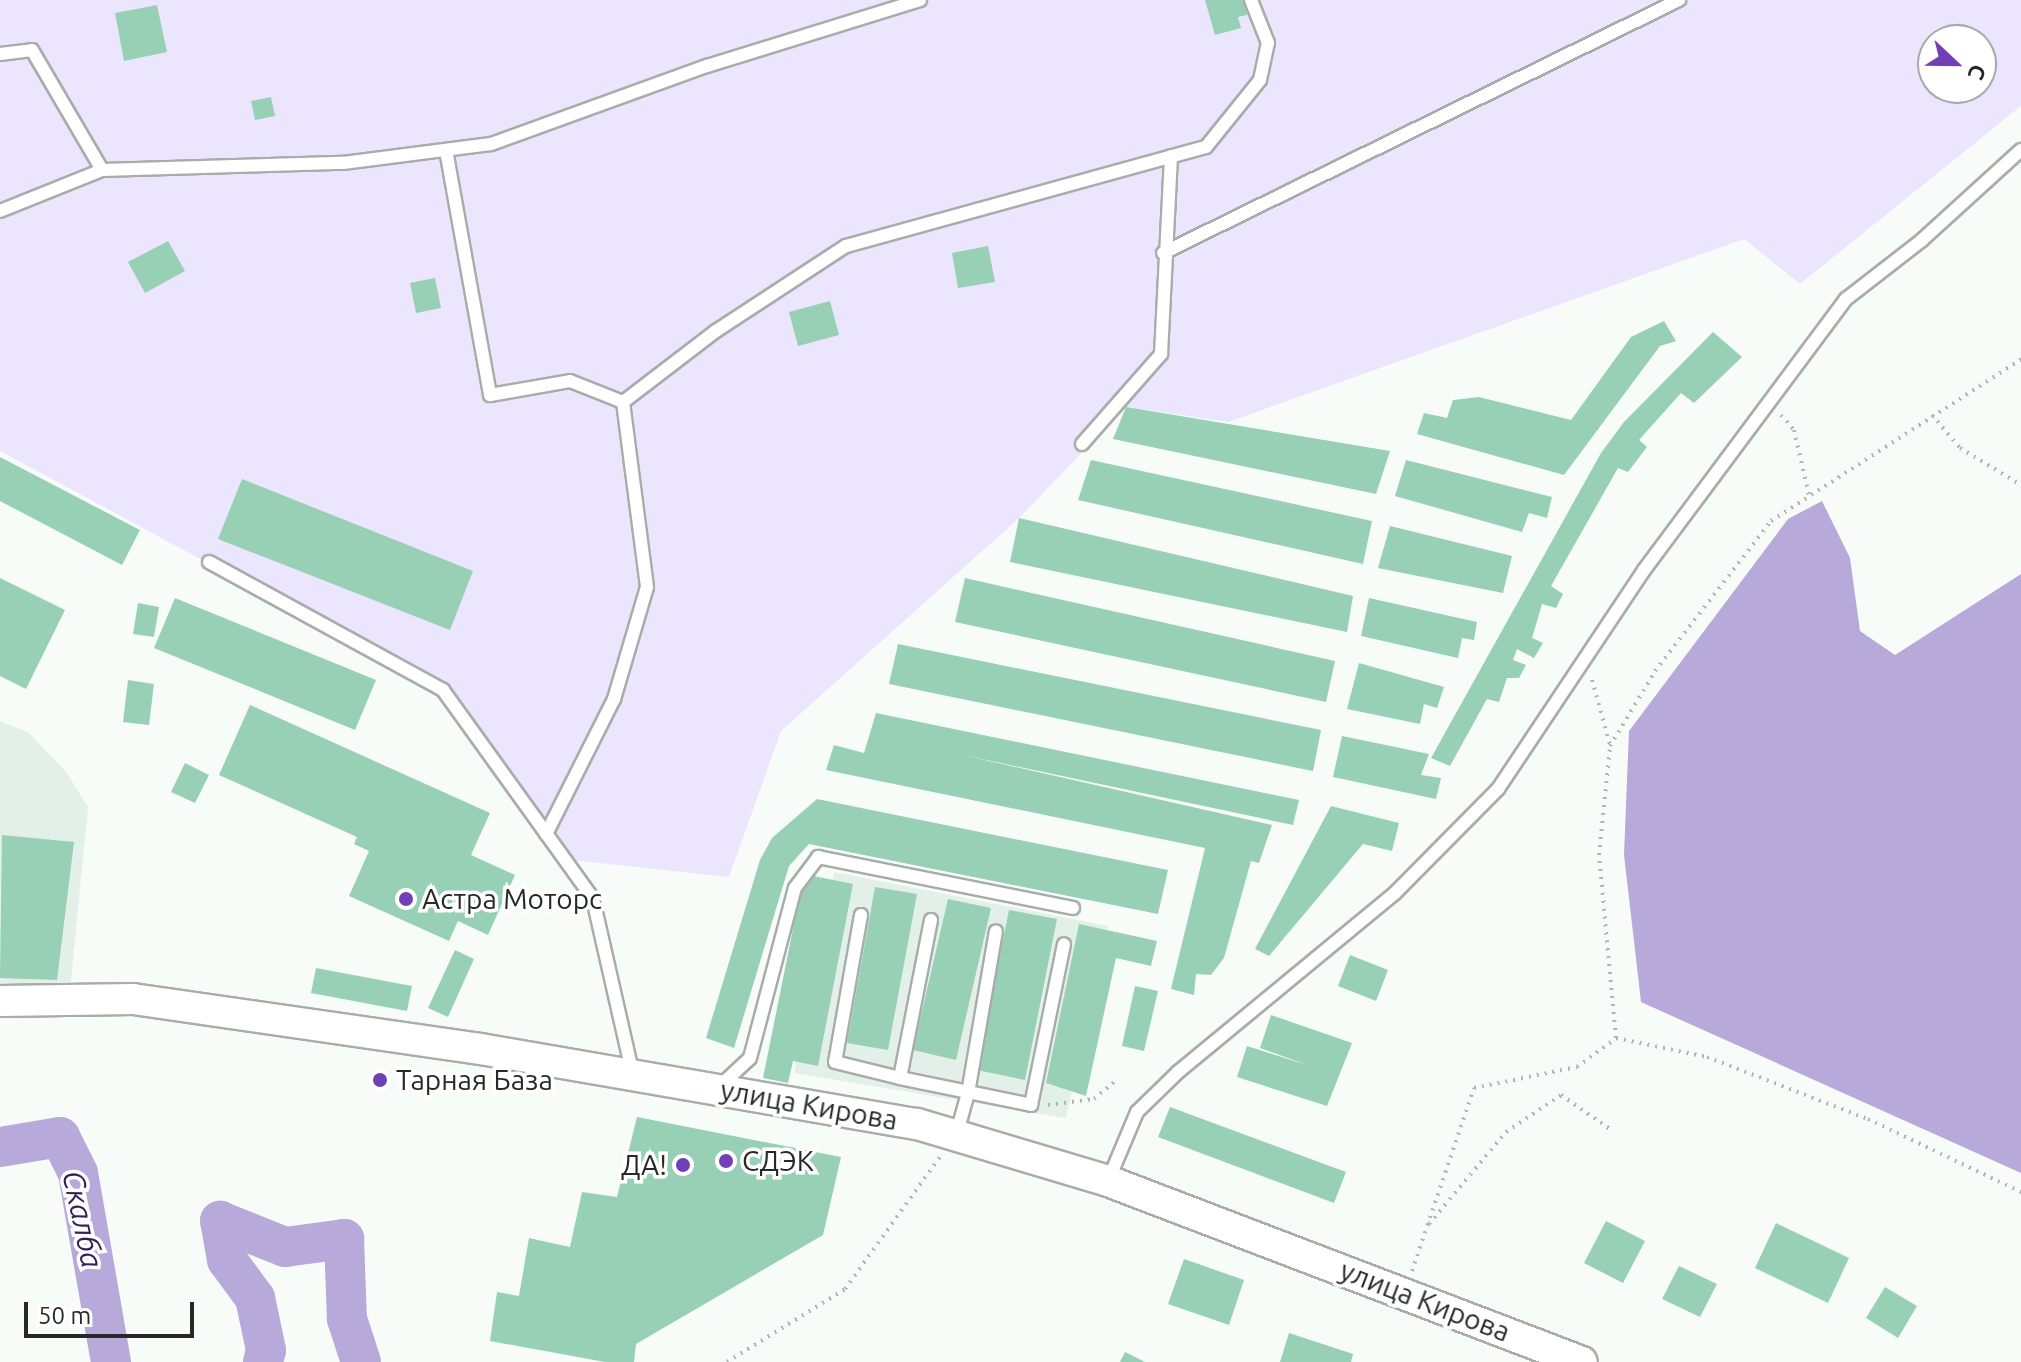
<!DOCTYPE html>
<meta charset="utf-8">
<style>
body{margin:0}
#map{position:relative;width:2021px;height:1362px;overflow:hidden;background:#f7fcf9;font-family:Ubuntu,sans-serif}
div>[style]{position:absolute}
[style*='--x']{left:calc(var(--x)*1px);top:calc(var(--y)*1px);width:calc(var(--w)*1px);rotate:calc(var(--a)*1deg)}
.built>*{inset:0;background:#e3f0e9}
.green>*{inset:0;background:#ece5fe}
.water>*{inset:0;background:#b7aada}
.river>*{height:40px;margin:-20px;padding:0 20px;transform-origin:20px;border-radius:20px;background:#b7aada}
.building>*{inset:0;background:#98d0b6}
.path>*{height:4px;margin-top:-2px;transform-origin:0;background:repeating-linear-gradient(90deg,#b3b7b4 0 2px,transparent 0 8px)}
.roads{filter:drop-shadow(2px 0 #a8adaa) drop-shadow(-2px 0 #a8adaa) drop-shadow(0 2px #a8adaa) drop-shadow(0 -2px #a8adaa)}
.service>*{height:12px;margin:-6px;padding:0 6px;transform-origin:6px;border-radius:6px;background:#fff}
.tertiary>*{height:30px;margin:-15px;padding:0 15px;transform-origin:15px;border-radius:15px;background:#fff}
.dots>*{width:22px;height:22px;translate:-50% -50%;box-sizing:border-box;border:4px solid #fff;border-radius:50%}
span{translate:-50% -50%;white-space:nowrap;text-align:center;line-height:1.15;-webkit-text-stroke:7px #fff;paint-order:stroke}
.poi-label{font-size:28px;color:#272928}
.left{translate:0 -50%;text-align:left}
.right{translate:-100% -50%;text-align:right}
.street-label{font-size:28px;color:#272928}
.water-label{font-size:30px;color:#341e57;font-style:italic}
.north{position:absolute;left:1917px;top:24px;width:80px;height:80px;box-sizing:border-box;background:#fff;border:2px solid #a9a9a9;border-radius:50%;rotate:112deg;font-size:22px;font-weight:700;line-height:32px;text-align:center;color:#272928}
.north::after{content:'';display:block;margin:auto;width:28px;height:36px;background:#7040b8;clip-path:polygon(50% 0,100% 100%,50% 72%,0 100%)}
.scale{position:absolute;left:24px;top:1302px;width:170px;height:36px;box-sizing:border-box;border:4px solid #272928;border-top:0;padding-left:10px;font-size:24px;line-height:28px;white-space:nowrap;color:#272928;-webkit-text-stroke:6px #fff;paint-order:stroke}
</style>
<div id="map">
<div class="built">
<div style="clip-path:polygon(0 721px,29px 733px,66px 772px,88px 807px,70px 990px,0 992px)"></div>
<div style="clip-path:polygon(834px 872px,1108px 926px,1066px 1118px,794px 1073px)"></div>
</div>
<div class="green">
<div style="clip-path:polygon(evenodd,0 0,2021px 0,2021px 106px,1800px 284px,1744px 239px,1228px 422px,1126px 407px,1019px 518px,781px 731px,729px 877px,571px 860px,443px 690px,0 451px,0 0,1933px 40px,1981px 40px,1981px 88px,1933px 88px,1933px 40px)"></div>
</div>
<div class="water">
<div style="clip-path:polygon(1822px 501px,1850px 558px,1860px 631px,1895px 655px,2021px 574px,2021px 1173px,1641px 1002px,1624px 855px,1629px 731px,1788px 519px)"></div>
</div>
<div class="river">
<div style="--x:0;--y:1147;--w:61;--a:-9.5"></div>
<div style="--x:60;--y:1137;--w:40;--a:63.4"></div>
<div style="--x:78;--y:1173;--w:192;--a:80.1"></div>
<div style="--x:263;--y:1362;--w:12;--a:-76"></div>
<div style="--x:266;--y:1350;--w:53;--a:-101.9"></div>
<div style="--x:255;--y:1298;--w:47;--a:-126.4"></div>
<div style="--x:227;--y:1260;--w:40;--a:-100"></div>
<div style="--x:220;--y:1221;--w:70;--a:21.8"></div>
<div style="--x:285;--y:1247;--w:60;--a:-7.7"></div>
<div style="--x:344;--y:1239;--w:80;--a:87.9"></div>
<div style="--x:347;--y:1319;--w:45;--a:72"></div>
</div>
<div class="building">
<div style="clip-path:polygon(1205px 0,1243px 0,1247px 15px,1238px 17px,1241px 28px,1215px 35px)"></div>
<div style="clip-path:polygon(157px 5px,167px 52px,124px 61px,115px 13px)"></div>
<div style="clip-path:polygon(271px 97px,275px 116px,255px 120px,251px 101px)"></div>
<div style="clip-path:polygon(168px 241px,185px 271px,145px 293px,128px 262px)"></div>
<div style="clip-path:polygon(988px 246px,995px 282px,958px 288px,952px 253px)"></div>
<div style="clip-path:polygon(435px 278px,441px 308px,416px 313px,410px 283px)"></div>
<div style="clip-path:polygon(830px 301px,839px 335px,798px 346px,789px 312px)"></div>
<div style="clip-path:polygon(1664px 321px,1676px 341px,1660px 346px,1564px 475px,1417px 434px,1424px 413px,1447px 418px,1453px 400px,1479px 397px,1571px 420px,1631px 337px)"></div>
<div style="clip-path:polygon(1713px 332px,1742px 357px,1694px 403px,1681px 393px,1639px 440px,1647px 447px,1628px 472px,1618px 468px,1551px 586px,1563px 594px,1556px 608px,1542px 604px,1532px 638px,1543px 643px,1534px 658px,1517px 649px,1513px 660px,1526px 665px,1519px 678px,1507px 678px,1499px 702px,1487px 699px,1450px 766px,1431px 758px,1601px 453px,1624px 422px)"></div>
<div style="clip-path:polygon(1126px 407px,1390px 451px,1376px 494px,1113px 439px)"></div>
<div style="clip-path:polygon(0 457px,140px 530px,122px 565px,0 501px)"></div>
<div style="clip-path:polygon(1091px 460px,1372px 521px,1363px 564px,1078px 500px)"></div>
<div style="clip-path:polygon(1406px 460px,1552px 497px,1547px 518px,1529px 513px,1522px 532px,1395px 496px)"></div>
<div style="clip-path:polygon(242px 479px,473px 571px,450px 630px,218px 539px)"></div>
<div style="clip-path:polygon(1019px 518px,1353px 596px,1347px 632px,1010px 562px)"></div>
<div style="clip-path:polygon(1390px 526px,1512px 556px,1503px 593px,1378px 568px)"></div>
<div style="clip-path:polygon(0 578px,65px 610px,26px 689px,0 676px)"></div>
<div style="clip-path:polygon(965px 578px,1335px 661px,1326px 702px,955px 622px)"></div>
<div style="clip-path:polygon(175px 598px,376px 680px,355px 730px,154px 648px)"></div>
<div style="clip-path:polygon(1369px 598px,1477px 622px,1474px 640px,1462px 638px,1458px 658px,1361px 636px)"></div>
<div style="clip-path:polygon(138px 603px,159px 607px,154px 637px,133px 634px)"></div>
<div style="clip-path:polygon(898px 644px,1321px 730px,1313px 771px,889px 684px)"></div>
<div style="clip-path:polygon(1359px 663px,1444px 687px,1437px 708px,1424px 704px,1420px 724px,1347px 709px)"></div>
<div style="clip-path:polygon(128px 680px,154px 684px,149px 725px,123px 722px)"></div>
<div style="clip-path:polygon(250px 705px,490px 813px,471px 855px,515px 875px,488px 935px,458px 921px,449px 941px,349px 896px,369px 851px,354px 844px,357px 837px,219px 775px)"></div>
<div style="clip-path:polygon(876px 713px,1299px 800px,1293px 825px,958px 754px,1272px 825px,1259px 863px,1251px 861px,1224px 958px,1211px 975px,1196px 974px,1194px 995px,1171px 989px,1205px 848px,826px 770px,834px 745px,864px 753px)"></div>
<div style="clip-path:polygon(1342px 736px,1429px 754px,1421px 775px,1441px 778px,1436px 799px,1333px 777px)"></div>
<div style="clip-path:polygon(185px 763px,209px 775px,195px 803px,171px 792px)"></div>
<div style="clip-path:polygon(817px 799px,1168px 870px,1158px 914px,809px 844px,789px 866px,734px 1048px,706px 1038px,760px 860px,772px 838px)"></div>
<div style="clip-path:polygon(1331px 806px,1399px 823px,1392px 851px,1363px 844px,1269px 956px,1255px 949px)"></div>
<div style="clip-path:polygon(2px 835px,74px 842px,57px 980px,0 978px)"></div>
<div style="clip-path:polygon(804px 874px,853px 884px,818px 1066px,793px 1061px,788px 1083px,763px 1078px)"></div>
<div style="clip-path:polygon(875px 887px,917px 894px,888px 1050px,847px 1043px)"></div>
<div style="clip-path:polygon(948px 899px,991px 908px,956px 1060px,913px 1050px)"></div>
<div style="clip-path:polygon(1009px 910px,1057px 919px,1025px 1080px,977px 1070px)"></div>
<div style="clip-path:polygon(1079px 924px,1157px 941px,1151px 966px,1116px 958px,1086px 1096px,1046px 1083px)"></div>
<div style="clip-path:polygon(455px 950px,474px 959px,448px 1017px,428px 1008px)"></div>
<div style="clip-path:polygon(1350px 955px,1388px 970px,1376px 1001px,1338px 986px)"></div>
<div style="clip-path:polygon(316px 968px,412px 986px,407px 1011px,311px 993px)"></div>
<div style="clip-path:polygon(1135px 986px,1158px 991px,1144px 1051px,1122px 1046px)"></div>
<div style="clip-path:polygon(1271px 1015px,1352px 1043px,1327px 1106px,1237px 1077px,1247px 1046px,1307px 1065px,1260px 1048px)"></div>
<div style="clip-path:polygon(1170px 1107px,1346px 1172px,1334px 1203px,1158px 1137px)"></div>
<div style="clip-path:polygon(637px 1117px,841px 1157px,823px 1235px,636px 1344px,634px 1362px,605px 1362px,490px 1341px,497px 1292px,519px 1296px,529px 1238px,570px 1247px,582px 1192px,617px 1197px)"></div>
<div style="clip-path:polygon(1606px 1221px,1645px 1241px,1623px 1283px,1584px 1263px)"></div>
<div style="clip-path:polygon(1776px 1223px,1849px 1258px,1828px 1303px,1755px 1268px)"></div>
<div style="clip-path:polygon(1184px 1259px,1244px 1280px,1229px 1325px,1168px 1304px)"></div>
<div style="clip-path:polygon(1679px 1266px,1717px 1284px,1700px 1317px,1662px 1299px)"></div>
<div style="clip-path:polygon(1885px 1287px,1917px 1306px,1898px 1338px,1866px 1318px)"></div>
<div style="clip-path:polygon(1289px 1333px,1353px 1354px,1351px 1362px,1280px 1362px)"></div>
<div style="clip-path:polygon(1125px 1352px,1145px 1362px,1120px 1362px)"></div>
</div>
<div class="path">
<div style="--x:1781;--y:415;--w:20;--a:49"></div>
<div style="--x:1794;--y:430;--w:67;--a:77"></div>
<div style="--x:1932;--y:415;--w:43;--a:49.7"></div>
<div style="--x:1960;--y:448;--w:71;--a:31.2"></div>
<div style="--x:1592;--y:680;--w:67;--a:74.5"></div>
<div style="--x:1616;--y:1038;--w:93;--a:11.8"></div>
<div style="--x:1707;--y:1057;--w:173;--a:21.1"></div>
<div style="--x:1868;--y:1119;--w:170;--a:25.5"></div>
<div style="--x:1048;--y:1105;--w:46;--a:-7.4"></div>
<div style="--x:1094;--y:1099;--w:26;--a:-40"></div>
<div style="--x:1429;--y:1224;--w:120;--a:-50.1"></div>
<div style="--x:1506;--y:1132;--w:66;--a:-33.9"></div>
<div style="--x:1561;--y:1095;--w:60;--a:34.8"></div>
<div style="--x:1412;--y:1271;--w:193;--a:-71.3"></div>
<div style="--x:1474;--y:1088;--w:105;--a:-11.5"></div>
<div style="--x:1577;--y:1067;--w:49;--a:-36.6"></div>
<div style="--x:1616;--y:1038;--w:184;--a:-95.3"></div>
<div style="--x:1599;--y:855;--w:110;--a:-84.2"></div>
<div style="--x:1610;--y:746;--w:87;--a:-59"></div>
<div style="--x:1655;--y:671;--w:190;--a:-52.3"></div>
<div style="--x:1771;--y:521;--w:298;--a:-32.9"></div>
<div style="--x:727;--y:1362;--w:139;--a:-31.7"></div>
<div style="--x:845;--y:1289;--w:163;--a:-54.3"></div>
</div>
<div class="roads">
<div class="service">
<div style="--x:0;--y:54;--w:32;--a:-7"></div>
<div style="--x:32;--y:50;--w:139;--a:59.7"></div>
<div style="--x:446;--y:150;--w:249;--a:79.8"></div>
<div style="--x:490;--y:395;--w:81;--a:-9.9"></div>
<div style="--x:570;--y:381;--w:57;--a:21.6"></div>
<div style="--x:623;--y:402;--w:187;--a:82.6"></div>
<div style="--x:647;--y:587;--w:117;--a:106.4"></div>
<div style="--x:614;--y:699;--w:151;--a:116.7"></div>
<div style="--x:0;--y:211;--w:110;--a:-21.9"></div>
<div style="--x:102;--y:170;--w:241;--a:-1.7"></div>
<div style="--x:343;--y:163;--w:149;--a:-7.3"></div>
<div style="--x:491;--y:144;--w:230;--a:-19.9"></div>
<div style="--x:707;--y:66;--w:223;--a:-17.2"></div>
<div style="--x:1163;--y:253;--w:575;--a:-26.12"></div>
<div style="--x:623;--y:402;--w:117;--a:-37.4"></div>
<div style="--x:716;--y:331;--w:155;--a:-33.2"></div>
<div style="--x:846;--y:246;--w:373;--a:-15.4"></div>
<div style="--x:1206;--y:147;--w:86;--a:-51.1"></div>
<div style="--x:1260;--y:80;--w:38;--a:-78"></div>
<div style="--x:1268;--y:43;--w:46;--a:-111.6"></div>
<div style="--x:1082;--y:444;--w:120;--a:-48.7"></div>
<div style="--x:1161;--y:354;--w:198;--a:-87.1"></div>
<div style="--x:209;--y:562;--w:267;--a:28.7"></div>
<div style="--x:443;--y:690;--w:257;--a:54.3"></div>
<div style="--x:593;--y:899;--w:180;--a:77.2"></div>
<div style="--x:861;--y:915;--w:149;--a:100"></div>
<div style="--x:835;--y:1062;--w:67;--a:13.8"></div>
<div style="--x:931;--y:920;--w:161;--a:101.1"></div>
<div style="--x:900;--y:1078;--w:134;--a:11.6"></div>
<div style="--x:1031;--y:1105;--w:164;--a:-78.4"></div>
<div style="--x:719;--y:1087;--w:42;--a:-43.1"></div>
<div style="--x:750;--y:1058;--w:176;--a:-75.2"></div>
<div style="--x:795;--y:888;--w:39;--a:-53"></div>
<div style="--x:818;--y:857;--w:260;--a:11.3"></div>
<div style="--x:956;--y:1136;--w:45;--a:-74.4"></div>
<div style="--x:968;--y:1093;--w:164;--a:-80.2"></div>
<div style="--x:1108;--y:1181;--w:75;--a:-67.2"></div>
<div style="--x:1137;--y:1112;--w:57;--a:-44.3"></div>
<div style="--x:1178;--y:1072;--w:281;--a:-39.5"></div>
<div style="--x:1395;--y:893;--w:146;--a:-45.3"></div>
<div style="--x:1498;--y:789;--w:263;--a:-56.3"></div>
<div style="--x:1644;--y:570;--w:338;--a:-53.3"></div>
<div style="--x:1846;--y:299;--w:96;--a:-37.8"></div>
<div style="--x:1922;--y:240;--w:134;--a:-42.3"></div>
</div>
<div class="tertiary">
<div style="--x:0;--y:1001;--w:133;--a:-0.9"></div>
<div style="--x:133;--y:999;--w:352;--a:8.2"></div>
<div style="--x:481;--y:1049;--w:442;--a:9.8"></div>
<div style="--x:917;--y:1124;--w:199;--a:16.6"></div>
<div style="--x:1108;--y:1181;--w:507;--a:20.9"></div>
</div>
</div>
<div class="dots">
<div style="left:406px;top:899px;background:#7040b8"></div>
<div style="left:380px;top:1080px;background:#7040b8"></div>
<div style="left:726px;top:1161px;background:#7040b8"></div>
<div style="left:683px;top:1165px;background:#7040b8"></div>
</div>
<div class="poi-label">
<span class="left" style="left:422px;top:899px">Астра Моторс</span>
<span class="left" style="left:396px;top:1080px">Тарная База</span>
<span class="left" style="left:742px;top:1161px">СДЭК</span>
<span class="right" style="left:667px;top:1165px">ДА!</span>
</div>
<div class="street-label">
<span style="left:809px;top:1105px;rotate:10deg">улица Кирова</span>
<span style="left:1425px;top:1301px;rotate:21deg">улица Кирова</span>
</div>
<div class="water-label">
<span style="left:83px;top:1219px;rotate:78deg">Скалба</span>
</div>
<div class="north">С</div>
<div class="scale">50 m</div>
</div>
